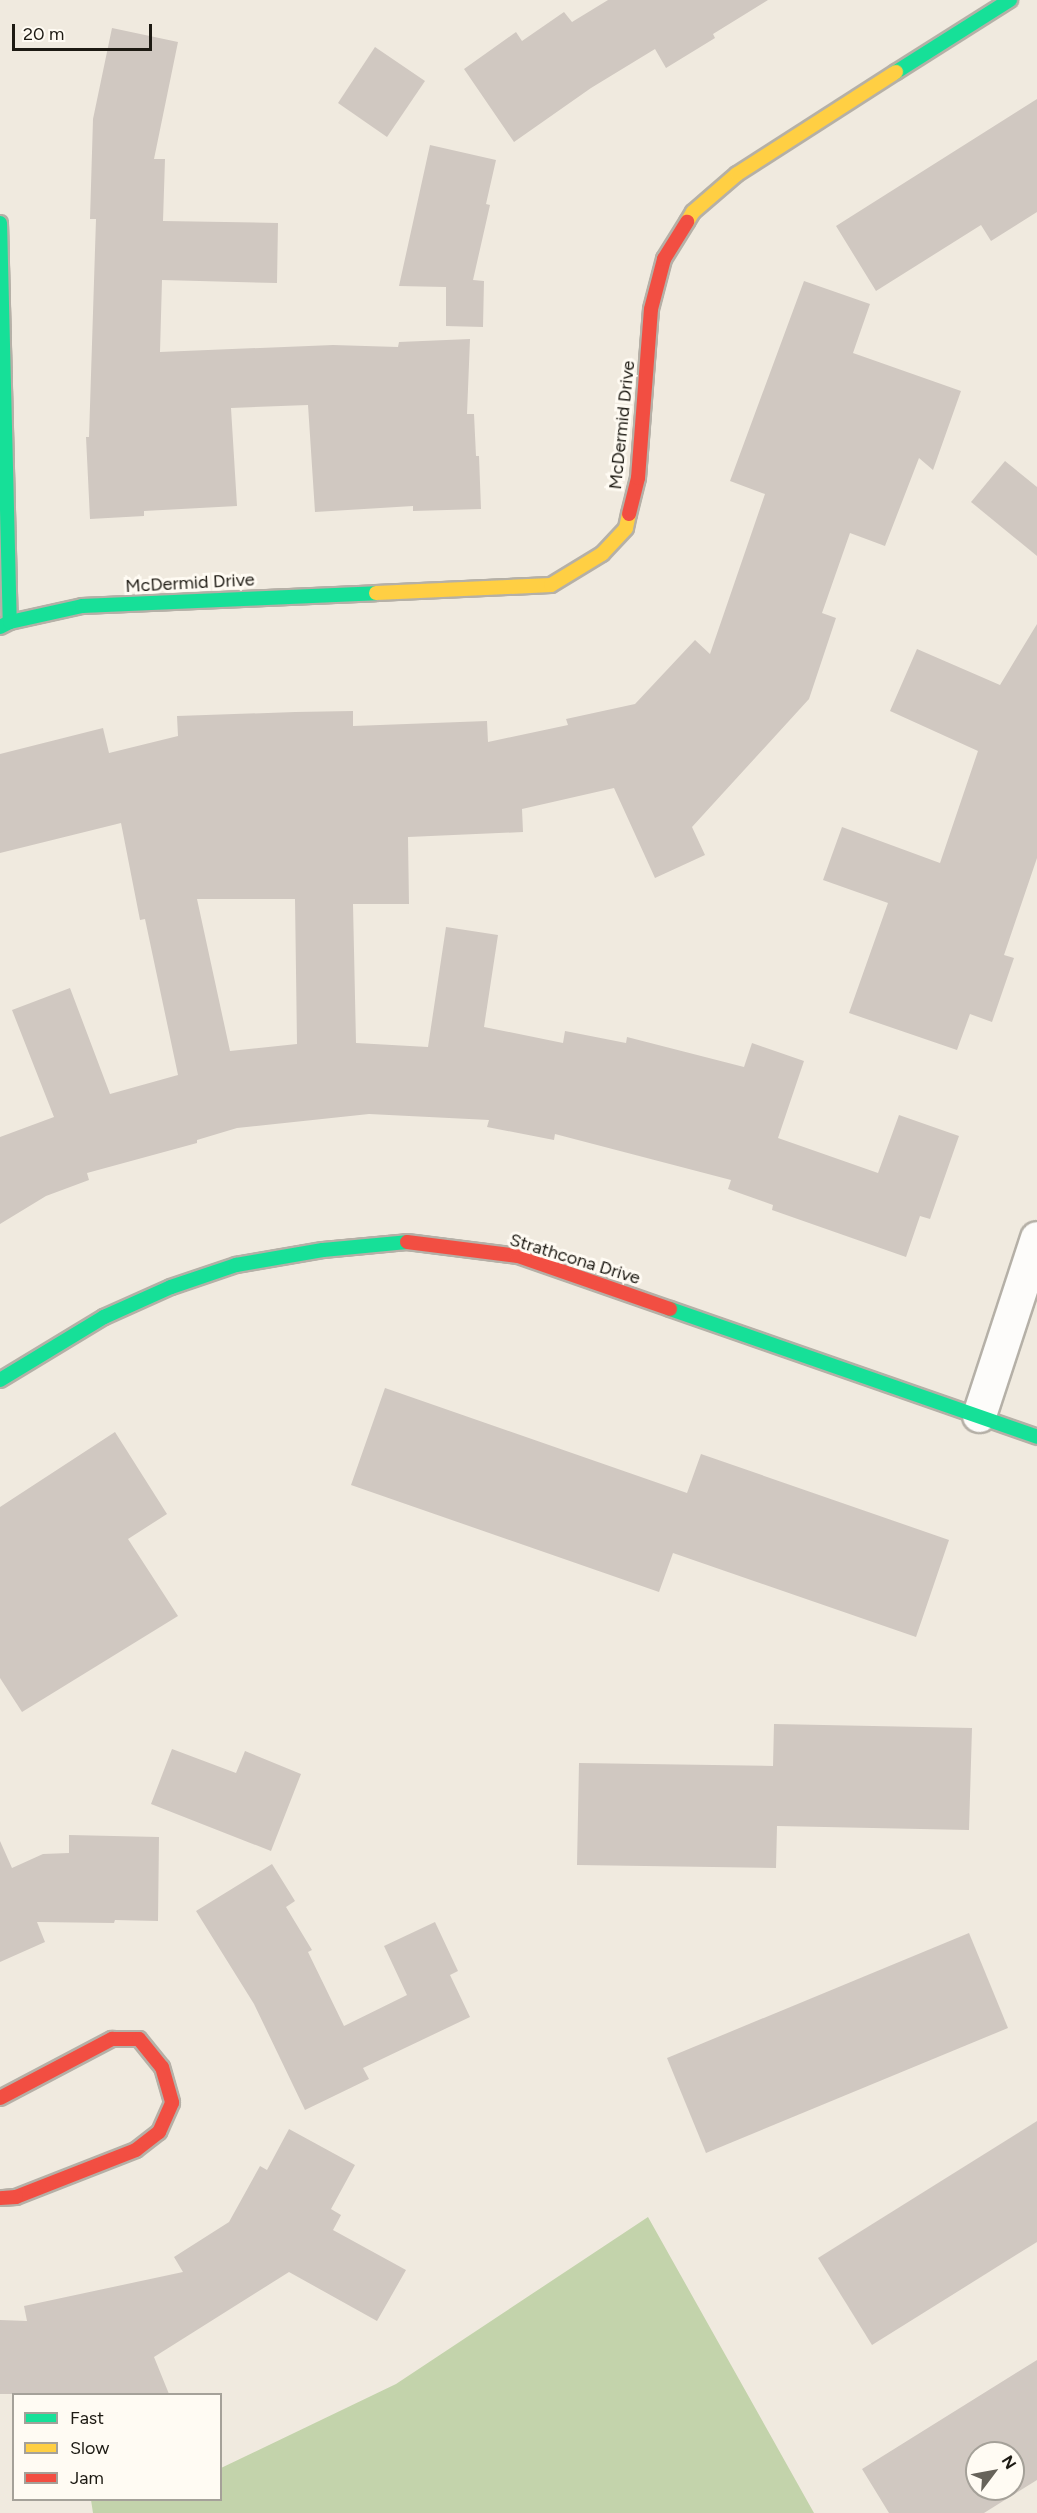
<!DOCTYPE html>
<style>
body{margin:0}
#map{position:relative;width:1037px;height:2513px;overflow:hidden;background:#f0eadf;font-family:Figtree,sans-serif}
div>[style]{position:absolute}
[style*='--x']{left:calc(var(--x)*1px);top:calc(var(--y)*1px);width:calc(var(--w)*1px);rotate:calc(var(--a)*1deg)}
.forest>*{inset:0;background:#c3d3ab}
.building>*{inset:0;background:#d0c8c1}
.roads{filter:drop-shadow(2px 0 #b5b0a7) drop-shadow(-2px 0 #b5b0a7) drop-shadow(0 2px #b5b0a7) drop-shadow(0 -2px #b5b0a7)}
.street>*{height:33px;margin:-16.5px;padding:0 16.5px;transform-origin:16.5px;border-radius:16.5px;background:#fdfcfa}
.fast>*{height:14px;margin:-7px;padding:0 7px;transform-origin:7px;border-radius:7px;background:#16e098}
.slow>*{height:14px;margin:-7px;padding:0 7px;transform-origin:7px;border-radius:7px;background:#ffcf43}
.jam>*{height:14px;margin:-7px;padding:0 7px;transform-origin:7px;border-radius:7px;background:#f24e42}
span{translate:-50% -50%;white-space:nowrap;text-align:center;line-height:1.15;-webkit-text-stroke:6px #fffbf3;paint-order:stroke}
.street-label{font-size:18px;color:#1d1a13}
.legend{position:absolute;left:12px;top:2393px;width:210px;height:108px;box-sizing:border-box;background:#fffbf3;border:2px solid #a5a199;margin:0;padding:8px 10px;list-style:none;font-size:18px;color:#1d1a13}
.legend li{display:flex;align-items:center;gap:12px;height:30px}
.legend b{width:30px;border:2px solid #a5a199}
.north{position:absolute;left:965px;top:2441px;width:60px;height:60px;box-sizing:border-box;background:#fffbf3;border:2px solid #a5a199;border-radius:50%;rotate:58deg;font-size:16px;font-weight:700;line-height:24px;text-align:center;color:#1d1a13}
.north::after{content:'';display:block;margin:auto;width:21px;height:27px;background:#67635a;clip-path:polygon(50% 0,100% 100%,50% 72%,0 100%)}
.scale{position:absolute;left:12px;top:24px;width:140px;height:27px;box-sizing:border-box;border:3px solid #1d1a13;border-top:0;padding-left:8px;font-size:18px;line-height:21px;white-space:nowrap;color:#1d1a13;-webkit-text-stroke:4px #fffbf3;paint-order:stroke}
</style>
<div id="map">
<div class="forest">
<div style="clip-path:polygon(648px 2217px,814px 2513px,93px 2513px,91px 2500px,220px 2500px,221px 2468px,396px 2384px)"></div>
</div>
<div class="building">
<div style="clip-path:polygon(608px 0,768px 0,713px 34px,715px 38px,666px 68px,655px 49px,591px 88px,514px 142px,464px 69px,516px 32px,522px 41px,564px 12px,572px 22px)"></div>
<div style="clip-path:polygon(112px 28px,178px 42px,154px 159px,165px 159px,163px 221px,278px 223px,277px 283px,162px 280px,160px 352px,333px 345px,398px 347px,399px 342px,470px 339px,467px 414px,474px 414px,476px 456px,479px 456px,481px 509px,413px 511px,413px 506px,315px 512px,308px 405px,231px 408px,237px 506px,144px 511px,144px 516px,90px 519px,86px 437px,89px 437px,96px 219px,90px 219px,93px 119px)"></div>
<div style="clip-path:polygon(375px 47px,425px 81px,387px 137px,338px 103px)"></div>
<div style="clip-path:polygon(1037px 99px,1037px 212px,991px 241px,981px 225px,876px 291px,836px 226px)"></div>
<div style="clip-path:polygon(430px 145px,496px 160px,486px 204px,490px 205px,473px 280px,484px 281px,483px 327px,446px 326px,446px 287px,399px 286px)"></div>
<div style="clip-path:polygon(evenodd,804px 281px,870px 304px,853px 353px,961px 391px,933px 470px,919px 458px,885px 546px,850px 533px,822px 613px,836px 618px,809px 699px,692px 827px,705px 855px,655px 878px,614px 788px,522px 809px,523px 832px,408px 837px,409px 904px,353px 904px,356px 1043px,428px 1047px,446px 927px,498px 935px,484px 1027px,563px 1043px,565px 1031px,626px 1043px,627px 1037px,744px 1067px,752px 1043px,804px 1061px,778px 1138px,878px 1173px,899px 1115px,959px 1136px,930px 1219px,920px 1216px,906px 1257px,772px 1210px,773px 1205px,728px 1189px,731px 1180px,555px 1134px,554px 1140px,487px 1127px,489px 1120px,369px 1114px,237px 1128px,197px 1140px,197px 1143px,87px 1173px,89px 1180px,46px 1196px,0 1224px,0 1137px,54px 1117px,12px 1010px,70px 988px,110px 1094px,178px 1075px,145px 919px,140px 920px,121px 823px,0 853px,0 754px,103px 728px,109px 753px,178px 736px,177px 716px,295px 712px,353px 711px,353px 726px,487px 721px,488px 742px,568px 725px,566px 719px,635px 704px,695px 640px,710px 654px,765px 494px,730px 481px,804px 281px,197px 899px,295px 899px,297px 1044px,230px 1051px,197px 899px)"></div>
<div style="clip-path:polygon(1005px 461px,1037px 487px,1037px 556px,971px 502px)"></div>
<div style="clip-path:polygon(1037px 624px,1037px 858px,1004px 955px,1014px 958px,992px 1022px,970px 1014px,957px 1050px,849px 1013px,888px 903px,823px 880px,842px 827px,940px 863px,978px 751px,890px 711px,917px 649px,1000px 685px)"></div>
<div style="clip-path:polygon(385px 1388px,687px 1493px,701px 1454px,949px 1540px,916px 1637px,673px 1553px,659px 1592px,351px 1485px)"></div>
<div style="clip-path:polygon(115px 1432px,167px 1514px,128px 1539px,178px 1616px,22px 1712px,0 1678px,0 1507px)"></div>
<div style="clip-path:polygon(774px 1724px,972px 1728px,969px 1830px,777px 1826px,776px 1868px,577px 1865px,579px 1763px,773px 1766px)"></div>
<div style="clip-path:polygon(172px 1749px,236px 1773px,245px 1751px,301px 1774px,271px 1851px,151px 1804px)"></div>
<div style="clip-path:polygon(69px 1835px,159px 1837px,158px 1921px,115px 1920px,114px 1923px,37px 1922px,45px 1942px,0 1962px,0 1841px,12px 1868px,43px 1854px,69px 1853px)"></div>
<div style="clip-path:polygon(272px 1864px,295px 1901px,286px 1907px,312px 1950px,308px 1952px,344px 2026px,407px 1995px,384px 1946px,435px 1922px,458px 1971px,450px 1975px,470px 2017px,363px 2068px,369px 2079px,305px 2110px,254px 2004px,196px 1911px)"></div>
<div style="clip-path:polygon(969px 1933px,1008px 2028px,706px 2153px,667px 2058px)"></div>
<div style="clip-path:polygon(1037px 2121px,1037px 2242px,872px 2345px,818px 2258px)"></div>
<div style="clip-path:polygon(289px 2129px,355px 2165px,331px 2209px,341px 2215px,333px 2230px,406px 2270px,377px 2321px,289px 2272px,154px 2357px,169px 2394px,0 2394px,0 2320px,27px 2321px,24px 2306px,183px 2272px,174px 2257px,229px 2222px,260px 2166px,267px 2170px)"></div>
<div style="clip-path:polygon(evenodd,1037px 2360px,1037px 2480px,984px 2513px,889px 2513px,862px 2469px,1037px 2360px,977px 2453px,1013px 2453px,1013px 2489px,977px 2489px,977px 2453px)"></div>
</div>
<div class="roads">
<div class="street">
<div style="--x:979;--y:1415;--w:186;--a:-71.9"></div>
</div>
<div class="fast">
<div style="--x:896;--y:72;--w:135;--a:-32.3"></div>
<div style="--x:0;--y:223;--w:399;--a:88.6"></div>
<div style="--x:0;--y:627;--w:11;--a:-27"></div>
<div style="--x:10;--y:622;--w:74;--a:-12.5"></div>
<div style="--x:82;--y:606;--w:294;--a:-2.5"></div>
<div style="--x:670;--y:1309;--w:389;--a:19.2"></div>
<div style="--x:0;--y:1380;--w:122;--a:-31.2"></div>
<div style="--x:104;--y:1317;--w:73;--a:-24.1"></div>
<div style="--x:171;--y:1287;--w:69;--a:-18.7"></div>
<div style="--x:236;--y:1265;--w:88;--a:-9.8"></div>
<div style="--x:323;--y:1250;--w:84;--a:-5.4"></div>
</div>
<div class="slow">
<div style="--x:687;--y:222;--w:12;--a:-59"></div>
<div style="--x:693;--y:212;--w:58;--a:-40.8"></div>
<div style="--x:737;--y:174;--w:189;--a:-32.7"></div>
<div style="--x:376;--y:593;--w:175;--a:-2.6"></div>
<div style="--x:551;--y:585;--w:60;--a:-31.3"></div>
<div style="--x:602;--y:554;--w:35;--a:-47"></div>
<div style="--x:626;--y:528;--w:14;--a:-78"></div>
</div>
<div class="jam">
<div style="--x:629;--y:514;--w:37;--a:-76"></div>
<div style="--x:638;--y:478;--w:169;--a:-85.6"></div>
<div style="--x:651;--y:309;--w:52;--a:-75.4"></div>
<div style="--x:664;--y:259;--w:44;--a:-58.1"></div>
<div style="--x:407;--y:1242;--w:112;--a:7.2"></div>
<div style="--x:518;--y:1256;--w:161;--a:19.2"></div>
<div style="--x:0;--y:2098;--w:127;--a:-27.8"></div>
<div style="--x:112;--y:2039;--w:27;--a:0"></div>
<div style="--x:139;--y:2039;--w:36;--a:51"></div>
<div style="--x:162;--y:2067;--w:37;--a:74"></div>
<div style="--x:172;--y:2103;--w:32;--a:114"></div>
<div style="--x:159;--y:2132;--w:29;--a:142"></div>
<div style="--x:136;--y:2150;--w:129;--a:158.6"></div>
<div style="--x:16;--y:2197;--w:16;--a:176"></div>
</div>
</div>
<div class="street-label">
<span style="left:622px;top:425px;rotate:-84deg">McDermid Drive</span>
<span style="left:190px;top:583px;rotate:-3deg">McDermid Drive</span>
<span style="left:575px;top:1259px;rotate:17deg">Strathcona Drive</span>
</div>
<ul class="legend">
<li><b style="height:8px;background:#16e098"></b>Fast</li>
<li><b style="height:8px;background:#ffcf43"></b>Slow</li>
<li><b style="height:8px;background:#f24e42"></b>Jam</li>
</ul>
<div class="north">N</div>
<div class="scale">20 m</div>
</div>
